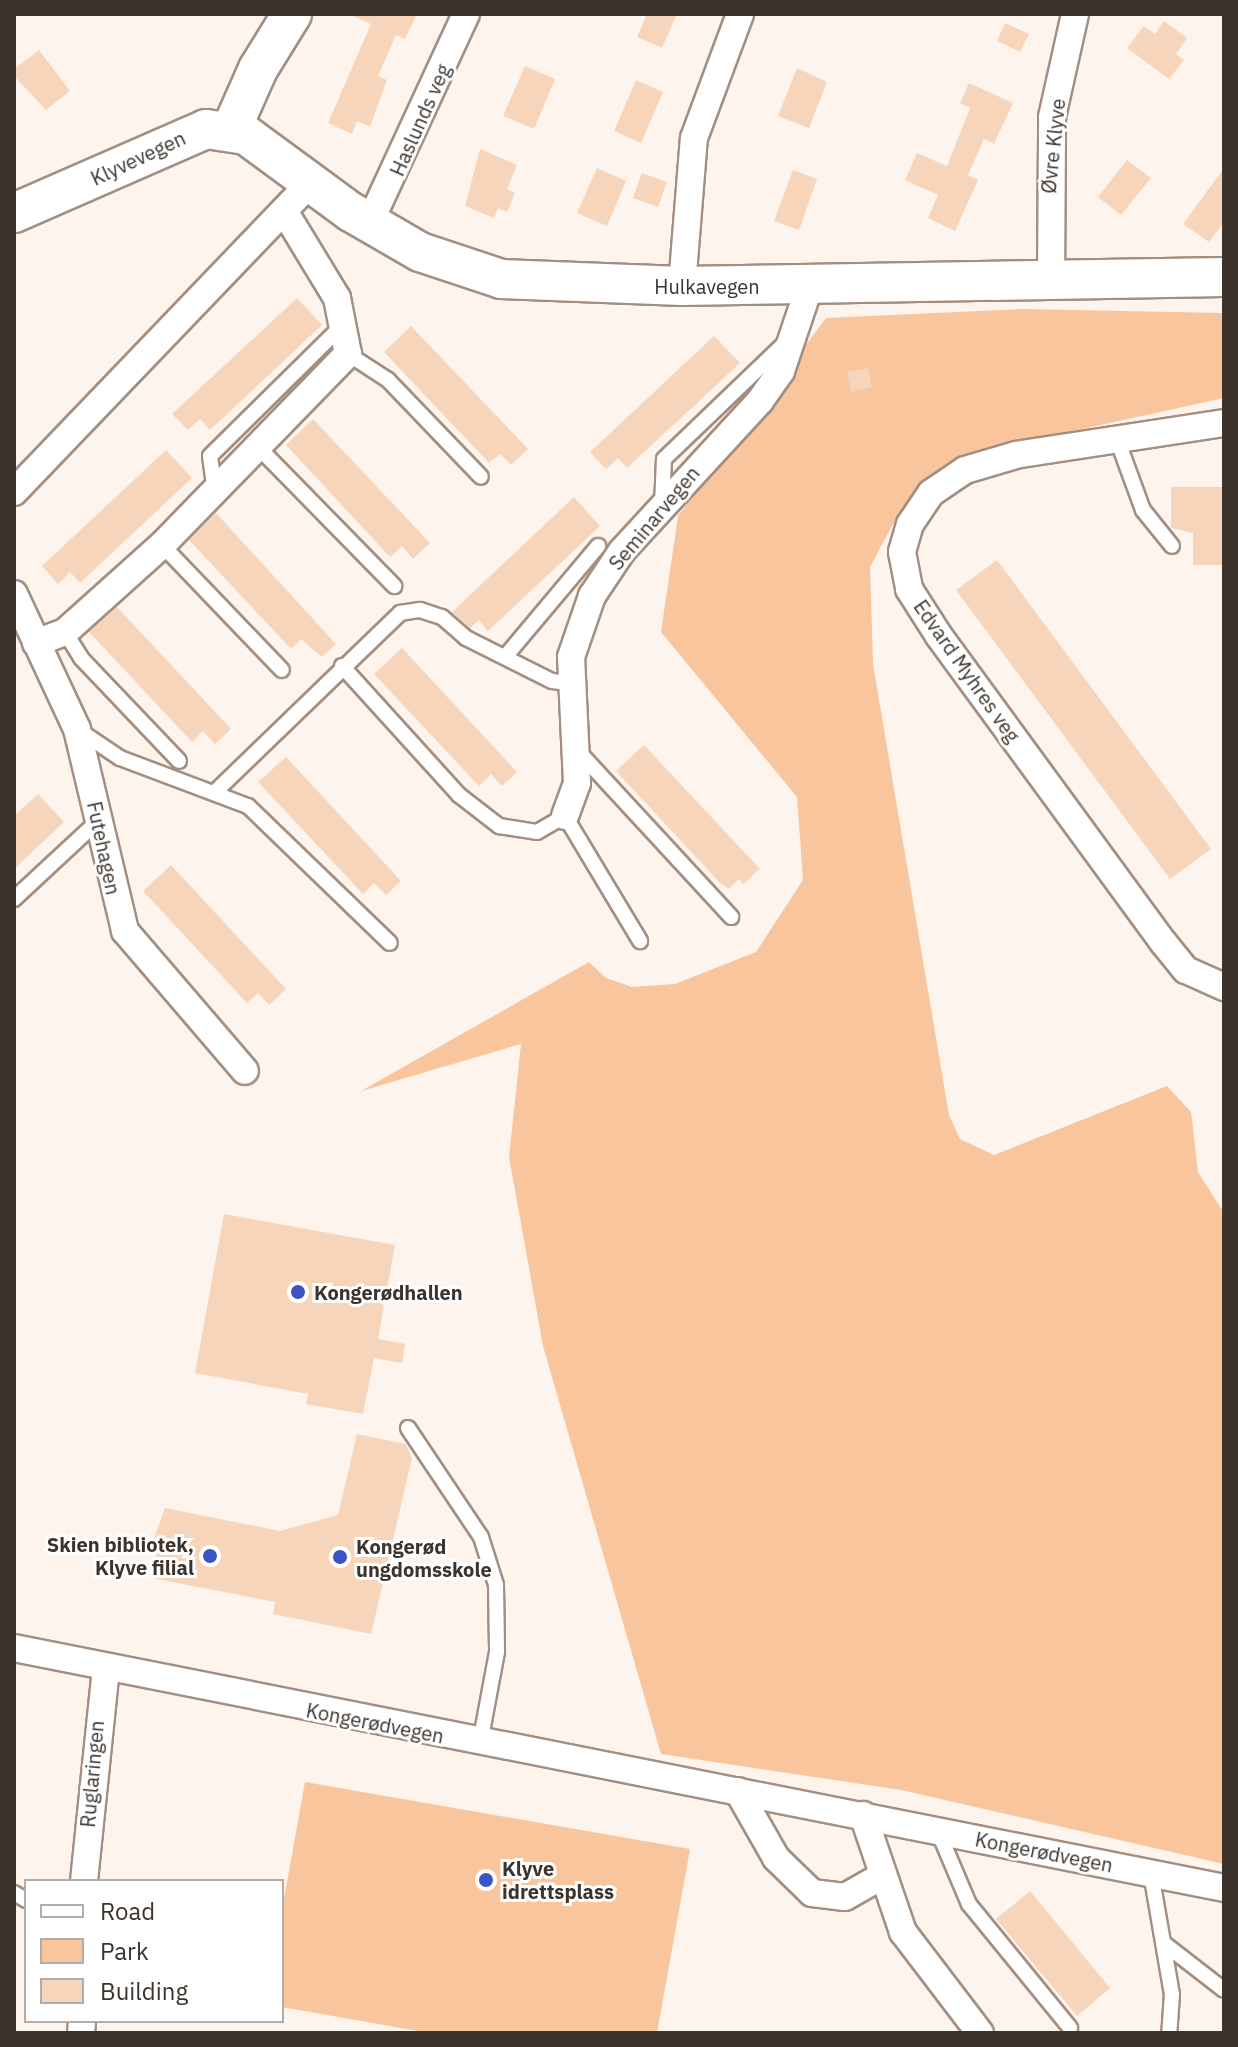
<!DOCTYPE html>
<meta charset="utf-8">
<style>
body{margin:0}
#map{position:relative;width:1238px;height:2047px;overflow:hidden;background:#fdf4ee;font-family:"IBM Plex Sans",sans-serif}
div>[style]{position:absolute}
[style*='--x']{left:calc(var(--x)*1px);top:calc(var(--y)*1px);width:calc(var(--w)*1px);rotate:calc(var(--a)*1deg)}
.green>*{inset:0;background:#f9c59d}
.building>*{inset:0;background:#f7d5bb}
.roads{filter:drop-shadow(2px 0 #a38f81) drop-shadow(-2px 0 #a38f81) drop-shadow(0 2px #a38f81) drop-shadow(0 -2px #a38f81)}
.service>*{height:14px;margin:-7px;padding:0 7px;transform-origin:7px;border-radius:7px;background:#fff}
.minor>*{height:26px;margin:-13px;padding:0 13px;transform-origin:13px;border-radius:13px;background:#fff}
.secondary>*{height:38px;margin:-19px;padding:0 19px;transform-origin:19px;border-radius:19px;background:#fff}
.dots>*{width:22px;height:22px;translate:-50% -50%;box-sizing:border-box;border:4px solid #fff;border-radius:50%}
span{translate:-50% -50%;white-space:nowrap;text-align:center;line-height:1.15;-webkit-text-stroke:6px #fff;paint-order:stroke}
.street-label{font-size:20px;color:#3b332c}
.poi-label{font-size:20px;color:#3b332c;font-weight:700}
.left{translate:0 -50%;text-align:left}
.right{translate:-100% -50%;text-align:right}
.frame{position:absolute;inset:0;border:16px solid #3b332c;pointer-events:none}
.legend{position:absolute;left:24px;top:1879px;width:260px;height:144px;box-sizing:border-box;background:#fff;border:2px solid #b1adab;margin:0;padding:10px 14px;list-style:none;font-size:24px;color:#3b332c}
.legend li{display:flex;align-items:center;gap:16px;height:40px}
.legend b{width:40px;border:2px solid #b1adab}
</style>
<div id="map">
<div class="green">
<div style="clip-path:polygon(1022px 309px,1224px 313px,1224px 398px,986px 450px,944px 467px,894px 522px,870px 567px,873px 664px,949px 1115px,960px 1139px,994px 1155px,1167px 1086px,1191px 1112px,1198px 1172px,1224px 1213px,1224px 1864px,901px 1790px,661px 1754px,543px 1346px,509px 1157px,521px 1044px,361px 1091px,589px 962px,606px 978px,632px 987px,675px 984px,756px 952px,803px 880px,797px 797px,661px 632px,678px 516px,826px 318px)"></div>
<div style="clip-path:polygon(305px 1782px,690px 1849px,657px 2033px,429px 2033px,282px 2007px,282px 1910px)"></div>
</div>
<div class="building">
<div style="clip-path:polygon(348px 14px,417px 14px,405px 39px,396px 35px,378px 76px,387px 80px,370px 127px,357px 121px,352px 134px,328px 123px,371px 24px)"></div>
<div style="clip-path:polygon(647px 14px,677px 14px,662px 48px,637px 37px)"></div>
<div style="clip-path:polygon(1164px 21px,1187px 38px,1176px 54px,1184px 60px,1169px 79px,1127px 48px,1144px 26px,1155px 34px)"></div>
<div style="clip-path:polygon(1005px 23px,1029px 34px,1020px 52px,997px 41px)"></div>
<div style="clip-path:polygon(39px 50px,70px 91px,46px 110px,14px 76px,14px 69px)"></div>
<div style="clip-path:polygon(525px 66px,555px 79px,534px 129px,503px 116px)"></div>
<div style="clip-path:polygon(797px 68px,827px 82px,809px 128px,778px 116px)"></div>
<div style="clip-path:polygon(636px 80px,663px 92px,641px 143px,614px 131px)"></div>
<div style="clip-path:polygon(969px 83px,1013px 103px,994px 144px,984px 139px,968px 175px,978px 180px,955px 231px,928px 218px,938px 195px,905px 180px,917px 153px,947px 166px,970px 108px,960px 103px)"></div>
<div style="clip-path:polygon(480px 149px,517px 165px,507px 189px,515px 193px,507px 212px,498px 208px,494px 218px,465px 206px)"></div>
<div style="clip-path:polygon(1127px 160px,1151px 178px,1121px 215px,1098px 197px)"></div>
<div style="clip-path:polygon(597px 168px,626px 181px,607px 226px,577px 213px)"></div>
<div style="clip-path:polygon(1224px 168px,1224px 222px,1209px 242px,1183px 224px)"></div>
<div style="clip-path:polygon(793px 170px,817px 179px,799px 230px,774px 221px)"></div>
<div style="clip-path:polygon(642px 173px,667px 182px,658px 207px,633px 198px)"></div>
<div style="clip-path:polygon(297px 298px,322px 325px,210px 430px,200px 419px,188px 430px,172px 414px)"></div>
<div style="clip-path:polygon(411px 326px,528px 449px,511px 465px,500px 454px,489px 463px,384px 352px)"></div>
<div style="clip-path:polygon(714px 336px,740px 363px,627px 468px,618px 458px,606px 469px,590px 452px)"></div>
<div style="clip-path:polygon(868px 368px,872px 387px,851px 392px,847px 372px)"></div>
<div style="clip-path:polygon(313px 419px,430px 543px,413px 559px,402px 546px,390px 557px,286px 445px)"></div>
<div style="clip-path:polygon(166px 450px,192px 478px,80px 583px,70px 572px,58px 584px,42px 566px)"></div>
<div style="clip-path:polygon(1171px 487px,1224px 487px,1224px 565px,1193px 565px,1193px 533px,1171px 528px)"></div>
<div style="clip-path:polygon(574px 497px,600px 526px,488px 631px,479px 620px,470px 628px,452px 612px)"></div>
<div style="clip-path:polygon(216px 513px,336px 644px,322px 657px,301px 639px,291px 649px,189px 540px)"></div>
<div style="clip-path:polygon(997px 560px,1211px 849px,1170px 879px,956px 590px)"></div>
<div style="clip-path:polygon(117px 607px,231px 729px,215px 744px,203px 731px,192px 742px,89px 632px)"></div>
<div style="clip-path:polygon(402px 648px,517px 772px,502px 786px,491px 774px,479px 786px,374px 674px)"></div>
<div style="clip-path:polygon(644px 745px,760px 869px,743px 884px,739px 879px,729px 889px,720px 883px,616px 771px)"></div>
<div style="clip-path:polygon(286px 757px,401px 881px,386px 895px,374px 883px,363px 894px,258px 782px)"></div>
<div style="clip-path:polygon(38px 794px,64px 822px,14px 869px,14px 816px)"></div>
<div style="clip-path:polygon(171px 865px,286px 989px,269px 1005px,258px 993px,247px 1003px,143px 891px)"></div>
<div style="clip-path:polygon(224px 1214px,395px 1245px,378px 1339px,405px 1344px,402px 1363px,374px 1358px,363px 1414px,306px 1404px,308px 1394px,195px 1373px)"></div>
<div style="clip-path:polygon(357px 1434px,406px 1444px,412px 1458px,371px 1634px,273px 1614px,275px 1602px,152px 1578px,157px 1551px,150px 1550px,165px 1508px,280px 1531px,338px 1515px)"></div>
<div style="clip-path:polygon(1030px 1891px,1110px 1988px,1077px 2016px,996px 1919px)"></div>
</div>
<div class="roads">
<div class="service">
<div style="--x:348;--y:354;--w:48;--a:33"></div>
<div style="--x:388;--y:380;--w:134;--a:46.2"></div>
<div style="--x:1117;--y:439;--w:76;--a:69.9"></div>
<div style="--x:1143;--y:510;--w:46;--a:51.1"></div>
<div style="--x:260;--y:449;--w:192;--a:45.6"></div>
<div style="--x:215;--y:492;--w:36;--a:-98"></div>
<div style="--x:210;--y:456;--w:190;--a:-44.6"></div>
<div style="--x:662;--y:506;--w:47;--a:-87.6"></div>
<div style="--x:664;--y:459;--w:170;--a:-43.8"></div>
<div style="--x:162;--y:545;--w:173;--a:46.2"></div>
<div style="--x:65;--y:632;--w:31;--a:58"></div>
<div style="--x:81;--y:658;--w:142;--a:46.4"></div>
<div style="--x:505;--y:657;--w:145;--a:-50"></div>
<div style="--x:342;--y:666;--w:174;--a:47.8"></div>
<div style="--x:459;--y:795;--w:51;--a:37.8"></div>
<div style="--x:499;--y:826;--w:38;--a:9"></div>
<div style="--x:537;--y:832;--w:32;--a:-30"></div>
<div style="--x:565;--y:816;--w:146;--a:59"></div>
<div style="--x:77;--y:729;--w:52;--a:34"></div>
<div style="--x:120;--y:758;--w:137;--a:20.6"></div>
<div style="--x:248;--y:806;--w:197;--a:44"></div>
<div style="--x:578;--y:751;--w:226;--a:47.3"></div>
<div style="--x:217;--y:790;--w:255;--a:-44"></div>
<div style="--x:400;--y:613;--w:20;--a:-9"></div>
<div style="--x:420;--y:610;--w:23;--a:18"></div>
<div style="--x:442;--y:617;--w:32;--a:41"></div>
<div style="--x:466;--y:638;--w:96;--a:26.6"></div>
<div style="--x:552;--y:681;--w:17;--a:7"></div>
<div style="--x:14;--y:899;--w:113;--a:-42.9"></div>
<div style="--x:408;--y:1428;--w:131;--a:56.2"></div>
<div style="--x:481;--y:1537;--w:50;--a:72.6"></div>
<div style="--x:496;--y:1585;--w:67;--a:89.1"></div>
<div style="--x:497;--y:1652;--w:93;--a:100.6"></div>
<div style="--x:938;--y:1831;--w:79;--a:67"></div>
<div style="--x:969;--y:1904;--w:160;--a:50.8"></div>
<div style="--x:1151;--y:1873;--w:123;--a:80.2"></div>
<div style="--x:1172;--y:1994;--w:39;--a:94"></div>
<div style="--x:14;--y:1893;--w:14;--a:30"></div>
<div style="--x:1166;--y:1945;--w:73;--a:37.8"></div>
</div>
<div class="minor">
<div style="--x:369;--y:224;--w:231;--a:-65.2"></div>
<div style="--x:1051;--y:280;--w:163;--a:-89.6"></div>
<div style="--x:1052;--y:117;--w:106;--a:-77.4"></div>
<div style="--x:682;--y:286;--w:148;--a:-85.4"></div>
<div style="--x:694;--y:138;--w:132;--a:-69.6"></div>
<div style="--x:1224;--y:423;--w:210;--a:171.3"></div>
<div style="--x:1016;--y:455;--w:53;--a:163.6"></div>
<div style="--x:965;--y:470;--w:41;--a:145.9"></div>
<div style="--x:931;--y:493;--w:37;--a:124"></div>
<div style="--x:910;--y:524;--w:29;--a:106"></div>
<div style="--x:902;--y:552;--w:38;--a:79"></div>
<div style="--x:909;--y:589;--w:56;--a:57.4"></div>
<div style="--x:939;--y:636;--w:379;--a:53.8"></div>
<div style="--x:1163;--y:942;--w:36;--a:51"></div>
<div style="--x:1186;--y:970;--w:42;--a:24.1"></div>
<div style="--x:14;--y:492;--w:429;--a:-46.2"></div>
<div style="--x:14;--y:594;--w:149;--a:65"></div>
<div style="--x:77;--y:729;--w:208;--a:76.6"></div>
<div style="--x:125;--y:931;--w:184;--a:49.4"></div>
<div style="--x:36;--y:643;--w:31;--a:-21"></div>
<div style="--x:65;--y:632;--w:130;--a:-41.9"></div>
<div style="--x:162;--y:545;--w:267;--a:-45.8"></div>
<div style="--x:348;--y:354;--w:57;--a:-101.1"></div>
<div style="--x:337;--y:298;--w:98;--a:-121.3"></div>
<div style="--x:565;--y:816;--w:35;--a:-70"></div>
<div style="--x:577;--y:783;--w:126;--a:-92.7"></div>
<div style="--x:571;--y:657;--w:65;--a:-71"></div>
<div style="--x:592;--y:596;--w:54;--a:-56.3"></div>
<div style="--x:622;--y:551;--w:204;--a:-47.4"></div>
<div style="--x:760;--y:401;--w:37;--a:-55"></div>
<div style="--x:781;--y:371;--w:91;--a:-71.4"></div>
<div style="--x:14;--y:1648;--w:1234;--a:11.22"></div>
<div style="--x:738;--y:1791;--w:77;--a:60.4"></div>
<div style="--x:776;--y:1858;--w:50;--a:44.2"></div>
<div style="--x:812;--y:1893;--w:33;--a:7"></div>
<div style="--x:845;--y:1897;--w:40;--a:-29.7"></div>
<div style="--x:863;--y:1815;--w:124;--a:71.1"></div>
<div style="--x:903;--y:1932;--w:127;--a:52.7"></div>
<div style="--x:84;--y:1881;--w:215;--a:-84.1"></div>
<div style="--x:81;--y:2033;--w:12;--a:-85"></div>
</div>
<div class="secondary">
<div style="--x:231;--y:130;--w:67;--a:-66.1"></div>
<div style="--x:258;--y:69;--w:65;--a:-58.3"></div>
<div style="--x:14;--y:213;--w:210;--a:-23.6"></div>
<div style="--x:206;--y:129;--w:40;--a:8.5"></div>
<div style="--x:246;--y:135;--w:130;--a:36.3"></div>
<div style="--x:351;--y:212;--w:80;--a:30.1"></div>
<div style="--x:420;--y:252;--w:85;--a:18.4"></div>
<div style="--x:501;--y:279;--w:181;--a:2.2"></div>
<div style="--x:682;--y:286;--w:542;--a:-0.95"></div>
</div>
</div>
<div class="dots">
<div style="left:298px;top:1292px;background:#3a54c6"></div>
<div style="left:210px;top:1556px;background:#3a54c6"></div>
<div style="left:340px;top:1557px;background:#3a54c6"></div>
<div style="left:486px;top:1880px;background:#3a54c6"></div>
</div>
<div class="street-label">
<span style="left:420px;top:120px;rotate:-66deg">Haslunds veg</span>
<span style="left:1053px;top:146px;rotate:-84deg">Øvre Klyve</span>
<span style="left:138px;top:158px;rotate:-25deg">Klyvevegen</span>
<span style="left:707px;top:286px">Hulkavegen</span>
<span style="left:654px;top:518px;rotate:-50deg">Seminarvegen</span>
<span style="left:967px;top:671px;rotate:55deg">Edvard Myhres veg</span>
<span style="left:104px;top:848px;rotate:78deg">Futehagen</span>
<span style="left:375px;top:1723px;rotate:11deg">Kongerødvegen</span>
<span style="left:92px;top:1774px;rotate:-85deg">Ruglaringen</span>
<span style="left:1044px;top:1852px;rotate:11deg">Kongerødvegen</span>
</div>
<div class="poi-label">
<span class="left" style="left:314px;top:1292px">Kongerødhallen</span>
<span class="right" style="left:194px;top:1556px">Skien bibliotek,<br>Klyve filial</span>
<span class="left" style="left:356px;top:1558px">Kongerød<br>ungdomsskole</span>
<span class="left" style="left:502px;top:1880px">Klyve<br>idrettsplass</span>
</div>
<div class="frame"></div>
<ul class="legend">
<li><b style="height:10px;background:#fff"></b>Road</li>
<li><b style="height:22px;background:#f9c59d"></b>Park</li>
<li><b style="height:22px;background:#f7d5bb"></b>Building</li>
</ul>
</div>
